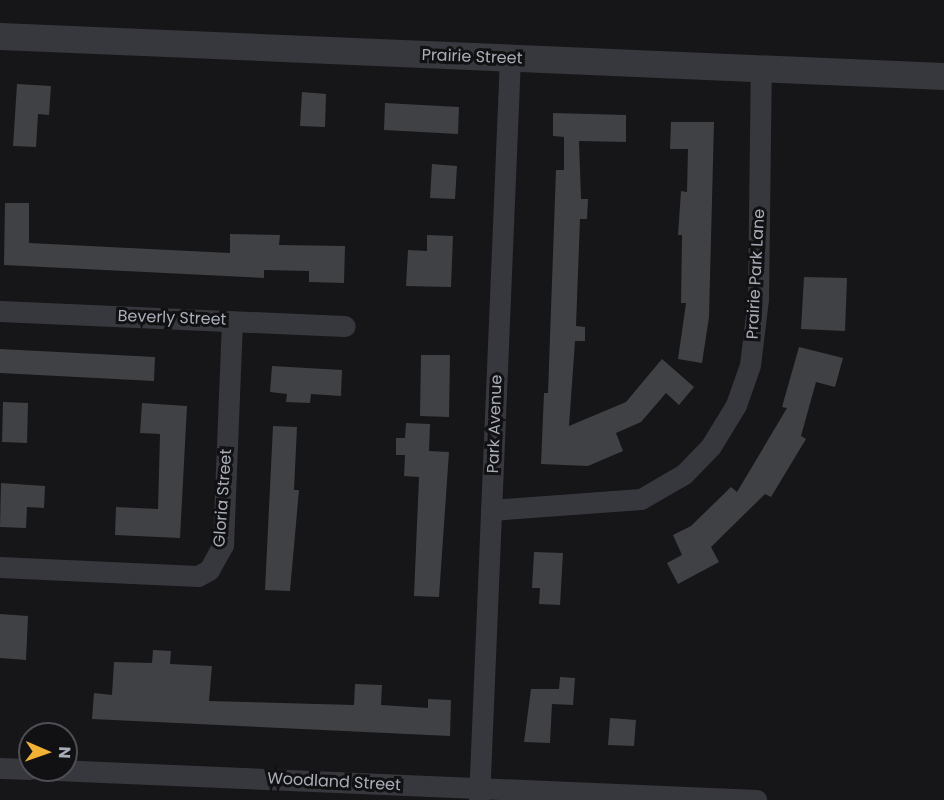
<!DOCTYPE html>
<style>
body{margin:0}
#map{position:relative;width:944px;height:800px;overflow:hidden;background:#161618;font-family:Poppins,sans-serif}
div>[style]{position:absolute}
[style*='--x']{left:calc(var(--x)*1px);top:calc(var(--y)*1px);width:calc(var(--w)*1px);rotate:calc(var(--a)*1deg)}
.building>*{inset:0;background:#404145}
.minor>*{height:21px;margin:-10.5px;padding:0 10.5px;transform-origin:10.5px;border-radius:10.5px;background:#37383d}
.tertiary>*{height:27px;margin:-13.5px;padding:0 13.5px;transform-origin:13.5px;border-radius:13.5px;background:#37383d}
span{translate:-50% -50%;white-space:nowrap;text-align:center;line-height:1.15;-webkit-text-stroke:6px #111113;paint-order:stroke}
.street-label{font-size:16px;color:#a8adb8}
.north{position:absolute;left:18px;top:722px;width:60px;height:60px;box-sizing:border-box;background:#111113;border:2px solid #4d4f55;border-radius:50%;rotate:92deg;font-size:16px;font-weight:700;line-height:24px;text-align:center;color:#a8adb8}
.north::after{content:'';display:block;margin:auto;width:21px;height:27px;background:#f2b134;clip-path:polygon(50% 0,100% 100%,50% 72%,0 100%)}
</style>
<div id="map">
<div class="building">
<div style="clip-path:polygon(17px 84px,51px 86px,49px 115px,38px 114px,36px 147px,13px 146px)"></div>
<div style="clip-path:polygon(302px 92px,326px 94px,325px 127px,300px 126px)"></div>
<div style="clip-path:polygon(385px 103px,459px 107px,458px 134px,384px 130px)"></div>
<div style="clip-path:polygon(553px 113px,626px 115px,626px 142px,579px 141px,581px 199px,588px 199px,587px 219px,580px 219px,576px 326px,585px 327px,585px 341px,575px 341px,569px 426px,626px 402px,662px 359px,694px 387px,679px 405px,666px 393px,641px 422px,616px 433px,623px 451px,588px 466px,541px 464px,544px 393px,548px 393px,556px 170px,564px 170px,564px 137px,553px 136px)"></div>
<div style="clip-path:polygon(671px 122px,714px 122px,709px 317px,702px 363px,678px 359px,686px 303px,681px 303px,682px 235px,678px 235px,681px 191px,687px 192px,688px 149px,670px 149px)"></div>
<div style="clip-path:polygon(432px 164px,457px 166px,455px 199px,430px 198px)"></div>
<div style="clip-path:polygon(5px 203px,29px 203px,29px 243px,230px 253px,230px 234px,280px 235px,279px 245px,345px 246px,344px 283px,309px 282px,309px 271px,264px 270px,264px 278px,4px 265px)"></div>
<div style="clip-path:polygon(427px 235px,453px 236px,451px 287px,406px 286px,408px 250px,427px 251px)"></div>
<div style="clip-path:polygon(804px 277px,847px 278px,845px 331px,801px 329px)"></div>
<div style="clip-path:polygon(799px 347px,843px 358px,835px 387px,816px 382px,801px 436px,806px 439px,771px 497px,765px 494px,711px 547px,719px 562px,678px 584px,667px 563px,682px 555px,673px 535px,691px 526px,731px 487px,737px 492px,787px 408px,782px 407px)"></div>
<div style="clip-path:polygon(0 349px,155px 357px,154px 381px,0 373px)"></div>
<div style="clip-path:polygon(421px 355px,450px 355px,449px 417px,420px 416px)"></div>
<div style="clip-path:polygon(272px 366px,342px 370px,341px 396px,311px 394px,310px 403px,286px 402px,287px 394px,270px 392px)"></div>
<div style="clip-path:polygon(3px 402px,28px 403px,27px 443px,2px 442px)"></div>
<div style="clip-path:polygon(142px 403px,187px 406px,180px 538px,115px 535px,116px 507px,158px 509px,160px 434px,140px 433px)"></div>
<div style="clip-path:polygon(406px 423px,430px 424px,429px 451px,449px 452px,439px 597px,414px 596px,419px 477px,404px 476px,405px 455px,396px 455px,396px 438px,405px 438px)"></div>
<div style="clip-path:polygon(273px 426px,297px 427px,294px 490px,299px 490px,290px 591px,265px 590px)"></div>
<div style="clip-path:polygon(1px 483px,45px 486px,44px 508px,27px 507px,26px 528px,0 527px)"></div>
<div style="clip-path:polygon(534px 552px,563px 553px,560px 605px,539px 604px,540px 588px,532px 588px)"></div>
<div style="clip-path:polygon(0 614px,28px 616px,26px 660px,0 658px)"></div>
<div style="clip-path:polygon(153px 650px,171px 651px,170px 664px,212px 666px,209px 701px,354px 705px,355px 684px,382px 685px,381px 705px,428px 708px,428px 699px,451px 700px,450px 736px,92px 719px,94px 693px,112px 695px,114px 662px,152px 663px)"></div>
<div style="clip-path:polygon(560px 677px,575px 678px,573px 705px,552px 704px,550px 743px,524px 742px,531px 689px,559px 689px)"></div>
<div style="clip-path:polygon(610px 718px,636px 720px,634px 746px,608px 745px)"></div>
</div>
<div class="minor">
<div style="--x:0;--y:311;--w:345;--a:2.5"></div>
<div style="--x:491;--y:510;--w:150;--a:-4.2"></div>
<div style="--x:641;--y:499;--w:50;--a:-30.2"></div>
<div style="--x:684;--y:474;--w:39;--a:-46"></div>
<div style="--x:711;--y:446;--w:48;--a:-58.6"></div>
<div style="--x:736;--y:405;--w:42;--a:-70.7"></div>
<div style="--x:750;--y:365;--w:66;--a:-83.1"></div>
<div style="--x:758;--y:299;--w:230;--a:-89.3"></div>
<div style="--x:0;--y:567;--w:198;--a:2.6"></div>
<div style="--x:198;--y:576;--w:13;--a:-29"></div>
<div style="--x:209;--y:570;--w:29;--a:-61"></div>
<div style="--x:223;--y:545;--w:224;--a:-87.7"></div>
<div style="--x:0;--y:768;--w:30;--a:2"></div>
<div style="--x:56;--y:770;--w:701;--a:2.45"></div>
<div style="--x:479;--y:800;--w:743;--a:-87.61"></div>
</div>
<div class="tertiary">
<div style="--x:0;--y:36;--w:945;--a:2.43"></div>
</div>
<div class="street-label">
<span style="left:472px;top:57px;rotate:2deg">Prairie Street</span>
<span style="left:756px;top:274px;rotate:-87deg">Prairie Park Lane</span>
<span style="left:172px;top:318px;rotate:2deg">Beverly Street</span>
<span style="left:495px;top:424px;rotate:-88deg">Park Avenue</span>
<span style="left:223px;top:498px;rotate:-86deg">Gloria Street</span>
<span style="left:334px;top:782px;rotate:3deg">Woodland Street</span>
</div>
<div class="north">N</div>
</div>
